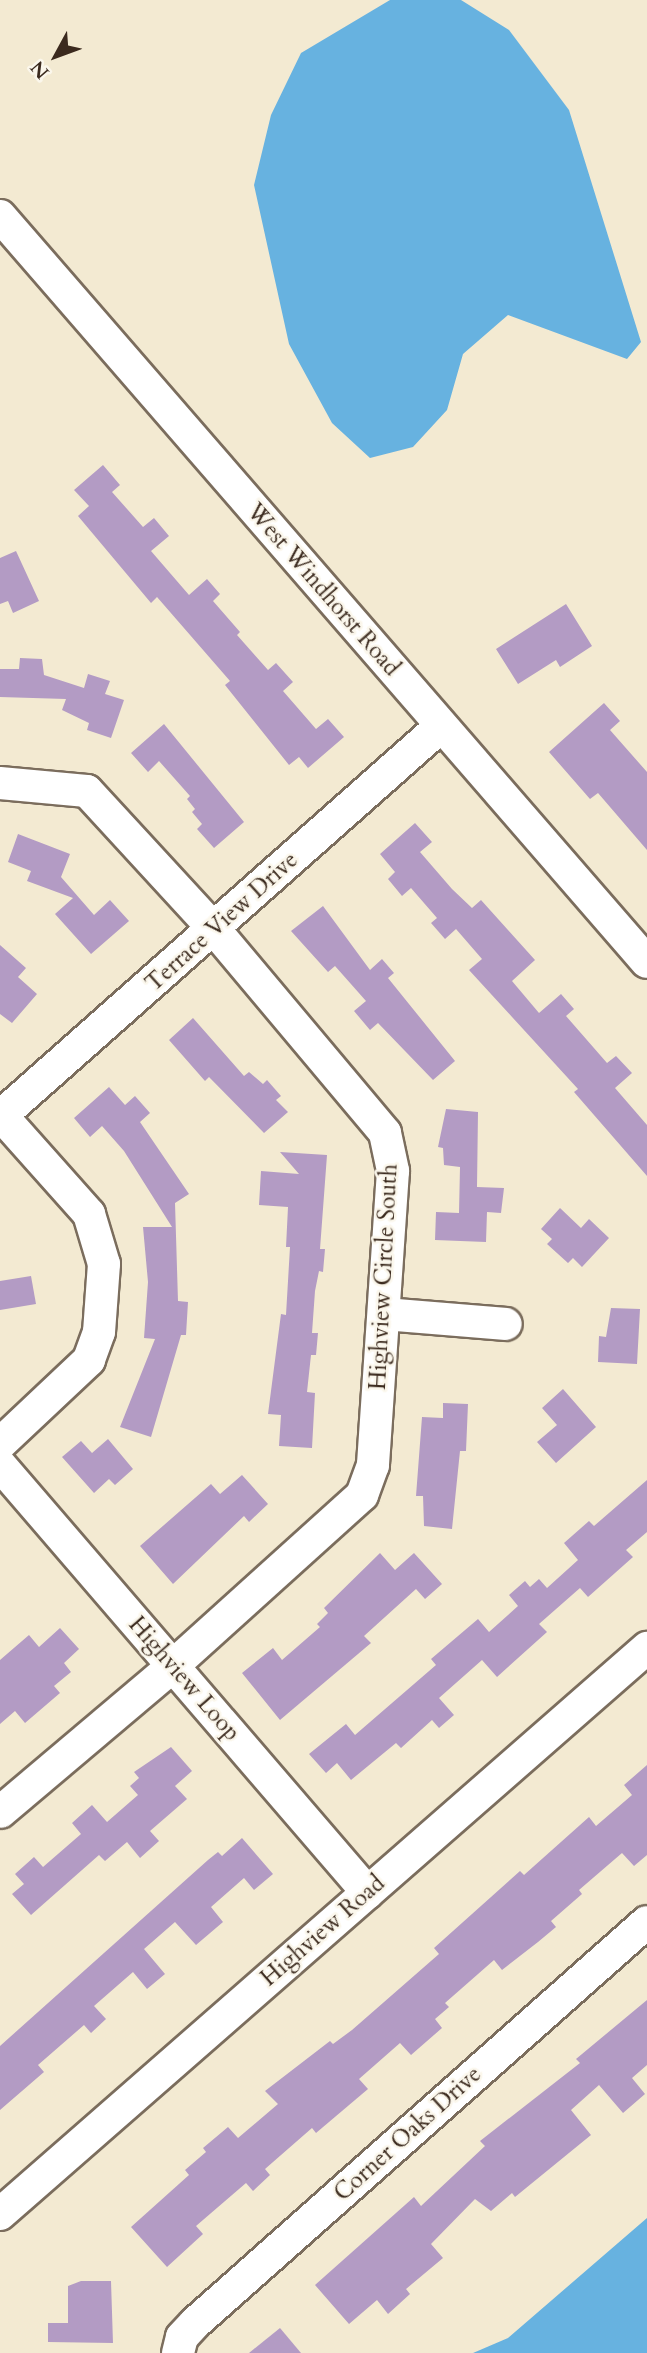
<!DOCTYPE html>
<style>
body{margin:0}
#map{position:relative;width:647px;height:2353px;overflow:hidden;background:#f3ead2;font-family:Cardo,serif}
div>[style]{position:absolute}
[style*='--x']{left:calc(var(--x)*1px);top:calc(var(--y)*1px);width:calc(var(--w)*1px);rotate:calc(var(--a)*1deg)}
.water>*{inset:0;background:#67b2e0}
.building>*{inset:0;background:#b39bc4}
.roads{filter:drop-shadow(2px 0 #7b6d5d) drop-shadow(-2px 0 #7b6d5d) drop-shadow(0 2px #7b6d5d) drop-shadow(0 -2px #7b6d5d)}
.minor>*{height:32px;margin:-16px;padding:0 16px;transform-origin:16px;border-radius:16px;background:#fff}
span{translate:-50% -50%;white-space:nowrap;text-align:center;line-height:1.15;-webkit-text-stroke:5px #fbf7ec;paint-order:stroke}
.street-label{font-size:23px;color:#3b2a1e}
.north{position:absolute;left:21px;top:21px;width:70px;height:70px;-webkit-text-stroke:5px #fbf7ec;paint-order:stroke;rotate:229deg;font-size:19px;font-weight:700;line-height:28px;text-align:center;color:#3b2a1e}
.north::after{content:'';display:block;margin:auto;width:24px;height:32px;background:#3b2a1e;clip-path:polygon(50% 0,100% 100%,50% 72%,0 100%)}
</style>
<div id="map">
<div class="water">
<div style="clip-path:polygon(390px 0,461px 0,509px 30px,569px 110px,641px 342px,627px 359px,508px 315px,463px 354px,447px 410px,413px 447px,370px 458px,332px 423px,289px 344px,254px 185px,271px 115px,301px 53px)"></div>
<div style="clip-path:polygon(647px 2218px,647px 2353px,473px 2353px,508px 2338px)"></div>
</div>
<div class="building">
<div style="clip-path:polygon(103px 465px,120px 485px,112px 492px,143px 527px,154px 518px,169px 536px,151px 551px,189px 595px,207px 579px,220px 594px,213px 601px,240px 632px,237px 635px,268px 670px,276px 663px,293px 682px,283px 691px,316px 729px,328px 719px,344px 737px,308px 768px,299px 757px,289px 765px,225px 685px,230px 681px,157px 597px,151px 603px,78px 516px,89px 506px,74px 490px)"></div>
<div style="clip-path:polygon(16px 551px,39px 601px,13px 613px,8px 601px,0 604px,0 558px)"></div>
<div style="clip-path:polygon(566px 604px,592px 646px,560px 667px,556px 660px,518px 684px,496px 649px)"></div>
<div style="clip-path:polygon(20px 658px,42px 659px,44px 675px,84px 688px,88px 674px,110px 681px,105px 694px,124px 700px,111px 738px,87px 730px,89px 723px,62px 710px,66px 699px,0 697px,0 669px,19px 669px)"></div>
<div style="clip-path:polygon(604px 703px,620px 721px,610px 730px,647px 772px,647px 850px,598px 793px,590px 799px,549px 752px)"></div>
<div style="clip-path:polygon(164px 724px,244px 822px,214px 848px,197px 829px,202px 824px,192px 812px,195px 809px,187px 799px,190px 796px,159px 761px,148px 772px,131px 753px)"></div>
<div style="clip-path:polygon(415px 823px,432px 842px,420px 852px,452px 889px,472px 908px,481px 900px,535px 960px,512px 981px,539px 1013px,561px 994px,574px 1009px,566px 1016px,607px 1063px,616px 1056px,632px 1073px,615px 1088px,647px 1125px,647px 1176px,574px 1092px,578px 1089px,469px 970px,482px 959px,456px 929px,445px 939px,431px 923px,437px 918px,411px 888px,402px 896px,388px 879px,395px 872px,380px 854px)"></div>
<div style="clip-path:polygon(18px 834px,70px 854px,61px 877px,94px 915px,110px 900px,129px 921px,91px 954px,55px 914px,73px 898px,27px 881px,31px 871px,8px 862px)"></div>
<div style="clip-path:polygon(323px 906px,370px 970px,382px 959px,394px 973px,388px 978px,455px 1061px,433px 1080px,378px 1023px,370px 1030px,354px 1011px,366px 1001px,335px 966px,328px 972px,291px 931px)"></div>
<div style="clip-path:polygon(0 945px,26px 968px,18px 977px,37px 994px,12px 1023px,0 1014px)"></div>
<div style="clip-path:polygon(193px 1018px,244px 1076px,249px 1072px,263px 1084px,267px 1080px,281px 1096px,276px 1100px,288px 1112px,264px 1133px,209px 1077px,205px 1081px,169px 1040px)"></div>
<div style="clip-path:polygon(109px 1087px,125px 1105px,135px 1096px,150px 1113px,140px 1122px,189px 1194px,175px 1203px,178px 1301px,188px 1302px,186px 1335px,181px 1335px,151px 1437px,120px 1427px,155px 1339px,144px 1338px,148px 1282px,143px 1227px,172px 1227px,124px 1151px,102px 1126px,90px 1137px,74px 1118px)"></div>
<div style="clip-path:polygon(446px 1109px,478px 1112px,477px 1187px,504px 1188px,501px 1213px,487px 1212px,486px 1242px,435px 1240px,436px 1212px,459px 1213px,460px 1167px,444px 1165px,443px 1148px,438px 1147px)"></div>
<div style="clip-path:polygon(280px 1152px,327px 1155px,320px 1249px,325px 1249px,323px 1272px,319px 1271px,315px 1291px,312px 1333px,318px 1333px,316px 1355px,311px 1355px,307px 1392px,315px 1393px,312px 1448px,279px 1446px,281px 1415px,268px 1414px,281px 1314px,286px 1315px,290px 1247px,286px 1247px,288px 1207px,259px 1205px,261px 1171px,299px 1174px)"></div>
<div style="clip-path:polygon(560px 1208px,581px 1228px,589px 1219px,609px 1238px,582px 1267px,573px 1258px,568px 1263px,547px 1244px,552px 1239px,541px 1229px)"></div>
<div style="clip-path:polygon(31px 1276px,36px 1304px,0 1310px,0 1281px)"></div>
<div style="clip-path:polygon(611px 1308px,640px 1309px,637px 1364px,598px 1362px,599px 1336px,606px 1337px)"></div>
<div style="clip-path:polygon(563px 1389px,596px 1427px,556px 1463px,537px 1442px,557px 1425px,542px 1408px)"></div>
<div style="clip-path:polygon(443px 1403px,468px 1404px,466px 1451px,460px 1451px,452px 1529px,424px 1526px,423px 1496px,416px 1496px,422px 1417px,443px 1418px)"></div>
<div style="clip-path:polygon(108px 1439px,133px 1469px,115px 1485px,109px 1479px,94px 1493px,62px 1457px,81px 1441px,92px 1453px)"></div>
<div style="clip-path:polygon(242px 1475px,268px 1504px,249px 1522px,244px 1516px,173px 1584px,140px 1546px,211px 1484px,220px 1494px)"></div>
<div style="clip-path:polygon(647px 1480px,647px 1532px,626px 1550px,633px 1557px,588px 1597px,580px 1588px,539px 1624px,547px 1632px,497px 1677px,482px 1660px,439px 1698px,454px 1715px,439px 1728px,432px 1720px,401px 1748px,396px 1743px,351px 1780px,337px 1763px,326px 1773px,309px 1754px,346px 1724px,355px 1735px,436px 1665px,431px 1659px,478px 1619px,489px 1632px,518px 1606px,509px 1595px,525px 1581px,530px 1587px,539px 1579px,547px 1588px,578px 1560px,564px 1543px,589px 1521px,594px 1526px)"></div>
<div style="clip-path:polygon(380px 1553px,395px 1570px,414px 1553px,442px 1584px,425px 1599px,416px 1589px,364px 1636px,371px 1643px,280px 1720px,242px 1673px,273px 1648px,282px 1660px,320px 1627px,317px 1624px,328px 1613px,324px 1608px)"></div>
<div style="clip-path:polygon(60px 1628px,79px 1649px,64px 1663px,71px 1672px,54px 1686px,60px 1693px,25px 1723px,15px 1711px,0 1724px,0 1660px,29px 1635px,39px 1647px)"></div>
<div style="clip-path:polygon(171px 1747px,192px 1771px,175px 1786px,187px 1799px,150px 1831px,159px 1841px,140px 1858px,127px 1842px,105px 1861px,99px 1855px,31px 1915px,12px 1894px,24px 1884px,15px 1874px,34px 1857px,43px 1867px,81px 1834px,72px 1823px,92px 1805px,107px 1822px,138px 1795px,130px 1786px,139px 1778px,134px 1772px)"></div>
<div style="clip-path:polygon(647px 1765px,647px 1855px,634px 1866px,622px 1853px,579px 1890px,582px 1894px,551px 1921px,556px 1927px,538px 1942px,502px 1970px,494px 1960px,445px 2003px,449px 2007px,435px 2019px,442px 2028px,411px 2055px,400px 2043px,359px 2079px,368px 2089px,316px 2133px,312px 2128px,265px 2169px,270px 2175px,253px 2191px,246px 2183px,196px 2226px,203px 2234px,167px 2267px,131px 2227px,189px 2175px,185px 2170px,206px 2152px,203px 2148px,228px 2127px,238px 2138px,278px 2104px,265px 2091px,330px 2041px,333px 2044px,352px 2030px,439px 1954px,434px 1948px,520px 1871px,524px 1875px,589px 1817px,596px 1826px,632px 1795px,624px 1785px)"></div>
<div style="clip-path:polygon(242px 1838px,273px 1874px,254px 1890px,244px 1878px,211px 1907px,223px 1922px,196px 1945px,175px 1922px,144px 1949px,165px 1974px,147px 1989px,133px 1972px,94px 2006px,106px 2019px,91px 2033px,84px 2025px,38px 2065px,44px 2072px,0 2110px,0 2046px,208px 1860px,218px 1852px,222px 1856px)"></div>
<div style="clip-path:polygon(647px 2000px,647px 2065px,632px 2078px,645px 2094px,623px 2113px,599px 2085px,571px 2110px,591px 2135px,515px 2197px,512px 2193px,491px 2211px,475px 2199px,431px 2244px,443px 2258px,406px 2289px,410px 2294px,388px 2314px,377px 2300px,349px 2324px,315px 2285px,414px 2197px,421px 2206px,485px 2146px,480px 2141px,580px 2063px,576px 2059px)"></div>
<div style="clip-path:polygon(81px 2281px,111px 2281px,113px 2343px,48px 2342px,48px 2323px,68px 2323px,68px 2286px)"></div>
<div style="clip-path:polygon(280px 2328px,301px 2353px,249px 2353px)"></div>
</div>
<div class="roads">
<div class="minor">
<div style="--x:0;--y:216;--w:987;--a:49.07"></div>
<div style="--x:0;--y:783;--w:87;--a:5.3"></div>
<div style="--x:87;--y:791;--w:188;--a:47.4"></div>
<div style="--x:214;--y:929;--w:266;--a:50"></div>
<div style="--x:385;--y:1133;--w:39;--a:78"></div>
<div style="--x:393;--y:1171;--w:295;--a:93.9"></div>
<div style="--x:373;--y:1465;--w:32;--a:110"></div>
<div style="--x:362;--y:1495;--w:255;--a:137.9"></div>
<div style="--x:173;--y:1666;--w:226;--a:139.8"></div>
<div style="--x:0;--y:1114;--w:134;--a:48.3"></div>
<div style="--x:89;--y:1214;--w:52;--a:73.3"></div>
<div style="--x:104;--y:1264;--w:68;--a:94.2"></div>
<div style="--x:99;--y:1332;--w:30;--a:110"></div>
<div style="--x:89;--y:1360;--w:122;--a:136.7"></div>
<div style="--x:2;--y:1115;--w:585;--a:-41.54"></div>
<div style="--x:385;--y:1314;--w:121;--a:4.7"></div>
<div style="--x:0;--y:1465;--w:564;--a:49.31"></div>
<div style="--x:0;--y:2214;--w:860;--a:-41.18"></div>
<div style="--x:178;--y:2353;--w:16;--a:-76"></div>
<div style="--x:182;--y:2337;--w:19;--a:-47"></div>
<div style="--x:195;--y:2323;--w:604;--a:-41.58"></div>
</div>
</div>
<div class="street-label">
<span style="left:323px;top:590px;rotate:49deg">West Windhorst Road</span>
<span style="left:222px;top:922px;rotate:-42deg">Terrace View Drive</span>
<span style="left:384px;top:1277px;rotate:-87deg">Highview Circle South</span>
<span style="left:184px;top:1679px;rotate:49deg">Highview Loop</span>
<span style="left:323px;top:1931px;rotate:-41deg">Highview Road</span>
<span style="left:408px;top:2134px;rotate:-42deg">Corner Oaks Drive</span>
</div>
<div class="north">N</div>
</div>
